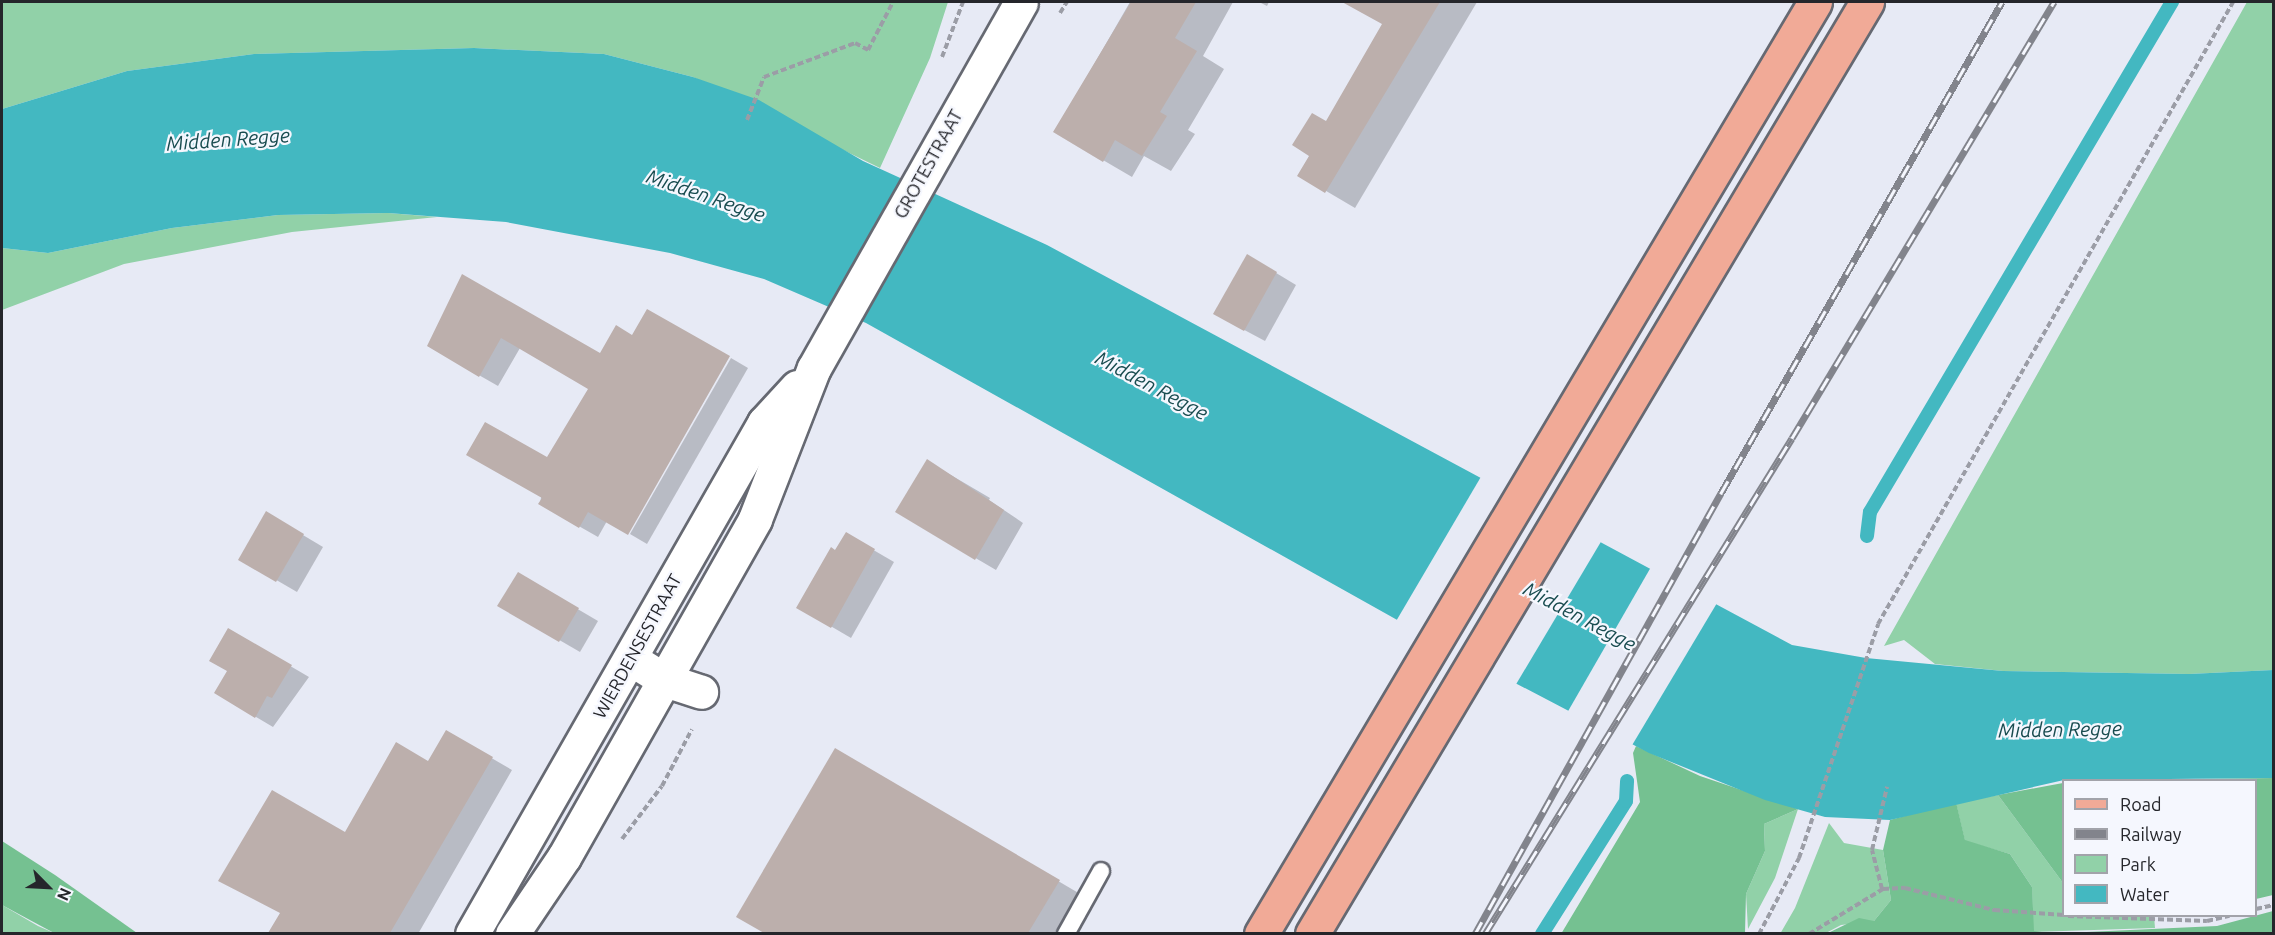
<!DOCTYPE html>
<style>
body{margin:0}
#map{position:relative;width:2275px;height:935px;overflow:hidden;background:#e7eaf5;font-family:Ubuntu,sans-serif}
div>[style]{position:absolute}
[style*='--x']{left:calc(var(--x)*1px);top:calc(var(--y)*1px);width:calc(var(--w)*1px);rotate:calc(var(--a)*1deg)}
.green>*{inset:0;background:#91d1a8}
.forest>*{inset:0;background:#75c191}
.water>*{inset:0;background:#43b8c1}
.pier>*{inset:0;background:#e7eaf5}
.shadow>*{inset:0;background:#0003}
.stream>*{height:14px;margin:-7px;padding:0 7px;transform-origin:7px;border-radius:7px;background:#43b8c1}
.building>*{inset:0;background:#bcafac}
.path>*{height:4px;margin-top:-2px;transform-origin:0;background:repeating-linear-gradient(90deg,#9b9da6 0 6px,transparent 0 9px)}
.roads{filter:drop-shadow(2px 0 #666972) drop-shadow(-2px 0 #666972) drop-shadow(0 2px #666972) drop-shadow(0 -2px #666972)}
.service>*{height:16px;margin:-8px;padding:0 8px;transform-origin:8px;border-radius:8px;background:#fff}
.minor>*{height:33px;margin:-16.5px;padding:0 16.5px;transform-origin:16.5px;border-radius:16.5px;background:#fff}
.tertiary>*{height:33px;margin:-16.5px;padding:0 16.5px;transform-origin:16.5px;border-radius:16.5px;background:#fff}
.primary>*{height:33px;margin:-16.5px;padding:0 16.5px;transform-origin:16.5px;border-radius:16.5px;background:#f1aa97}
.rail>*{height:7px;margin-top:-3.5px;transform-origin:0;background:repeating-linear-gradient(90deg,#f5f7fe 0 14px,#82848c 0 28px);box-sizing:border-box;border-block:2px solid #82848c}
span{translate:-50% -50%;white-space:nowrap;text-align:center;line-height:1.15;-webkit-text-stroke:4.5px #f5f7fe;paint-order:stroke}
.street-label{font-size:18px;color:#25262b}
.water-label{font-size:20px;color:#194c50;font-style:italic}
.frame{position:absolute;inset:0;border:3px solid #25262b;pointer-events:none}
.legend{position:absolute;left:2062px;top:779px;width:195px;height:138px;box-sizing:border-box;background:#f5f7fe;border:2px solid #a2a3aa;margin:0;padding:8px 10px;list-style:none;font-size:18px;color:#25262b}
.legend li{display:flex;align-items:center;gap:12px;height:30px}
.legend b{width:30px;border:2px solid #a2a3aa}
.north{position:absolute;left:18px;top:857px;width:60px;height:60px;-webkit-text-stroke:4px #f5f7fe;paint-order:stroke;rotate:114deg;font-size:16px;font-weight:700;line-height:24px;text-align:center;color:#25262b}
.north::after{content:'';display:block;margin:auto;width:21px;height:27px;background:#25262b;clip-path:polygon(50% 0,100% 100%,50% 72%,0 100%)}
</style>
<div id="map">
<div class="green">
<div style="clip-path:polygon(2px 2px,948px 2px,930px 58px,880px 168px,693px 77px,604px 54px,474px 48px,254px 54px,127px 71px,2px 109px)"></div>
<div style="clip-path:polygon(2247px 2px,2273px 2px,2273px 670px,2189px 674px,2003px 671px,1935px 664px,1904px 640px,1884px 646px)"></div>
<div style="clip-path:polygon(388px 213px,437px 217px,292px 232px,124px 264px,2px 310px,2px 248px,48px 253px,172px 228px,278px 215px)"></div>
<div style="clip-path:polygon(1998px 795px,2063px 883px,2064px 916px,2154px 916px,2155px 928px,2033px 932px,2032px 887px,2010px 854px,1965px 841px,1956px 803px)"></div>
<div style="clip-path:polygon(1798px 809px,1775px 878px,1748px 929px,1746px 894px,1765px 851px,1764px 824px)"></div>
<div style="clip-path:polygon(1829px 823px,1844px 843px,1883px 850px,1891px 900px,1874px 921px,1841px 925px,1826px 933px,1780px 934px,1795px 908px)"></div>
<div style="clip-path:polygon(2px 905px,38px 926px,54px 933px,2px 933px)"></div>
</div>
<div class="forest">
<div style="clip-path:polygon(1636px 746px,1700px 776px,1798px 809px,1764px 824px,1765px 851px,1746px 894px,1745px 933px,1561px 934px,1640px 802px,1633px 753px)"></div>
<div style="clip-path:polygon(2273px 778px,2273px 895px,2256px 899px,2256px 780px,2114px 780px)"></div>
<div style="clip-path:polygon(2063px 783px,2063px 883px,1998px 795px)"></div>
<div style="clip-path:polygon(1956px 802px,1965px 840px,2010px 854px,2032px 887px,2034px 931px,2049px 933px,1826px 934px,1859px 918px,1874px 921px,1891px 900px,1883px 850px,1890px 820px)"></div>
<div style="clip-path:polygon(2px 841px,55px 875px,137px 933px,54px 933px,2px 905px)"></div>
<div style="clip-path:polygon(2273px 911px,2273px 933px,2065px 933px,2217px 926px)"></div>
</div>
<div class="water">
<div style="clip-path:polygon(474px 48px,604px 54px,693px 77px,759px 100px,863px 161px,1047px 245px,1792px 645px,1866px 658px,2003px 671px,2189px 674px,2273px 670px,2273px 778px,2064px 780px,1890px 820px,1825px 817px,1765px 800px,1649px 753px,1433px 640px,866px 323px,764px 279px,670px 253px,506px 222px,388px 213px,278px 215px,172px 228px,48px 253px,2px 248px,2px 109px,127px 71px,254px 54px)"></div>
</div>
<div class="pier">
<div style="clip-path:polygon(1482px 475px,1602px 540px,1515px 686px,1395px 623px)"></div>
<div style="clip-path:polygon(1651px 567px,1717px 603px,1631px 747px,1567px 713px)"></div>
</div>
<div class="shadow">
<div style="clip-path:polygon(1130px 2px,1233px 2px,1203px 56px,1224px 69px,1188px 130px,1195px 134px,1171px 171px,1144px 156px,1132px 177px,1055px 132px)"></div>
<div style="clip-path:polygon(1259px 2px,1269px 2px,1267px 6px)"></div>
<div style="clip-path:polygon(1395px 2px,1477px 2px,1355px 208px,1299px 175px)"></div>
<div style="clip-path:polygon(1248px 256px,1296px 285px,1265px 341px,1235px 325px)"></div>
<div style="clip-path:polygon(463px 277px,600px 355px,607px 521px,598px 537px,540px 504px,547px 459px,590px 389px,520px 348px,498px 386px,428px 346px)"></div>
<div style="clip-path:polygon(731px 358px,748px 368px,647px 544px,630px 534px)"></div>
<div style="clip-path:polygon(927px 461px,990px 498px,989px 500px,1023px 523px,996px 570px,897px 512px)"></div>
<div style="clip-path:polygon(266px 513px,323px 547px,297px 592px,240px 559px)"></div>
<div style="clip-path:polygon(846px 534px,894px 562px,851px 638px,798px 607px)"></div>
<div style="clip-path:polygon(518px 574px,598px 621px,580px 652px,499px 605px)"></div>
<div style="clip-path:polygon(229px 630px,309px 677px,273px 727px,216px 693px,229px 671px)"></div>
<div style="clip-path:polygon(447px 732px,512px 770px,418px 934px,270px 934px,346px 834px,429px 763px)"></div>
<div style="clip-path:polygon(836px 750px,1087px 898px,1067px 934px,767px 934px,738px 916px)"></div>
</div>
<div class="stream">
<div style="--x:1867;--y:536;--w:24;--a:-83"></div>
<div style="--x:1870;--y:512;--w:593;--a:-59.37"></div>
<div style="--x:1542;--y:934;--w:157;--a:-57.7"></div>
<div style="--x:1626;--y:801;--w:20;--a:-87"></div>
</div>
<div class="building">
<div style="clip-path:polygon(1131px 2px,1196px 2px,1175px 38px,1197px 51px,1160px 112px,1167px 116px,1142px 156px,1115px 140px,1103px 162px,1053px 132px)"></div>
<div style="clip-path:polygon(1342px 2px,1440px 2px,1325px 193px,1297px 176px,1309px 156px,1292px 145px,1312px 113px,1326px 121px,1382px 24px)"></div>
<div style="clip-path:polygon(1247px 254px,1277px 272px,1244px 331px,1213px 314px)"></div>
<div style="clip-path:polygon(462px 274px,600px 353px,616px 325px,632px 335px,647px 309px,730px 356px,628px 535px,588px 512px,579px 528px,538px 504px,542px 498px,466px 455px,485px 422px,547px 457px,588px 389px,501px 338px,479px 377px,427px 346px)"></div>
<div style="clip-path:polygon(927px 459px,1004px 510px,975px 560px,895px 512px)"></div>
<div style="clip-path:polygon(266px 511px,304px 534px,276px 582px,238px 560px)"></div>
<div style="clip-path:polygon(846px 532px,875px 549px,831px 628px,796px 608px,831px 547px,835px 550px)"></div>
<div style="clip-path:polygon(518px 572px,579px 608px,559px 642px,497px 606px)"></div>
<div style="clip-path:polygon(228px 628px,292px 665px,272px 698px,267px 696px,255px 718px,214px 693px,227px 671px,209px 661px)"></div>
<div style="clip-path:polygon(446px 730px,493px 757px,390px 933px,268px 933px,280px 913px,218px 881px,272px 790px,345px 832px,396px 742px,428px 761px)"></div>
<div style="clip-path:polygon(835px 748px,1060px 880px,1028px 933px,764px 933px,736px 917px)"></div>
</div>
<div class="path">
<div style="--x:1060;--y:13;--w:13;--a:-58"></div>
<div style="--x:942;--y:57;--w:59;--a:-69.1"></div>
<div style="--x:747;--y:120;--w:46;--a:-68.4"></div>
<div style="--x:764;--y:77;--w:97;--a:-20.5"></div>
<div style="--x:855;--y:43;--w:15;--a:28"></div>
<div style="--x:868;--y:50;--w:54;--a:-62.5"></div>
<div style="--x:622;--y:839;--w:66;--a:-53"></div>
<div style="--x:662;--y:786;--w:64;--a:-62.2"></div>
<div style="--x:1882;--y:889;--w:40;--a:-104.4"></div>
<div style="--x:1872;--y:850;--w:65;--a:-76.6"></div>
<div style="--x:2256;--y:909;--w:18;--a:-13"></div>
<div style="--x:2068;--y:916;--w:139;--a:2.1"></div>
<div style="--x:2207;--y:921;--w:23;--a:-13"></div>
<div style="--x:1759;--y:934;--w:86;--a:-62.2"></div>
<div style="--x:1799;--y:858;--w:247;--a:-71.3"></div>
<div style="--x:1878;--y:624;--w:716;--a:-60.28"></div>
<div style="--x:1809;--y:934;--w:87;--a:-31.3"></div>
<div style="--x:1883;--y:889;--w:22;--a:-3"></div>
<div style="--x:1905;--y:888;--w:92;--a:13.9"></div>
<div style="--x:1994;--y:910;--w:70;--a:4.1"></div>
</div>
<div class="roads">
<div class="service">
<div style="--x:1066;--y:934;--w:72;--a:-60.9"></div>
</div>
<div class="minor">
<div style="--x:631;--y:659;--w:40;--a:32"></div>
<div style="--x:665;--y:680;--w:38;--a:18"></div>
</div>
<div class="tertiary">
<div style="--x:472;--y:934;--w:589;--a:-60.26"></div>
<div style="--x:764;--y:423;--w:49;--a:-47.5"></div>
<div style="--x:512;--y:934;--w:93;--a:-56"></div>
<div style="--x:564;--y:857;--w:388;--a:-60.5"></div>
<div style="--x:755;--y:519;--w:162;--a:-68.7"></div>
<div style="--x:814;--y:368;--w:420;--a:-60.5"></div>
</div>
<div class="primary">
<div style="--x:1261;--y:934;--w:1084;--a:-59.27"></div>
<div style="--x:1312;--y:934;--w:1085;--a:-59.23"></div>
</div>
</div>
<div class="rail">
<div style="--x:1475;--y:934;--w:505;--a:-60.85"></div>
<div style="--x:1721;--y:493;--w:566;--a:-60.22"></div>
<div style="--x:1485;--y:934;--w:583;--a:-58.24"></div>
<div style="--x:1792;--y:438;--w:509;--a:-59"></div>
</div>
<div class="street-label">
<span style="left:928px;top:164px;rotate:-61deg">GROTESTRAAT</span>
<span style="left:637px;top:646px;rotate:-61deg">WIERDENSESTRAAT</span>
</div>
<div class="water-label">
<span style="left:228px;top:139px;rotate:-4deg">Midden Regge</span>
<span style="left:706px;top:195px;rotate:19deg">Midden Regge</span>
<span style="left:1152px;top:385px;rotate:28deg">Midden Regge</span>
<span style="left:1580px;top:616px;rotate:28deg">Midden Regge</span>
<span style="left:2060px;top:729px;rotate:-1deg">Midden Regge</span>
</div>
<div class="frame"></div>
<ul class="legend">
<li><b style="height:8px;background:#f1aa97"></b>Road</li>
<li><b style="height:8px;background:#82848c"></b>Railway</li>
<li><b style="height:16px;background:#91d1a8"></b>Park</li>
<li><b style="height:16px;background:#43b8c1"></b>Water</li>
</ul>
<div class="north">N</div>
</div>
